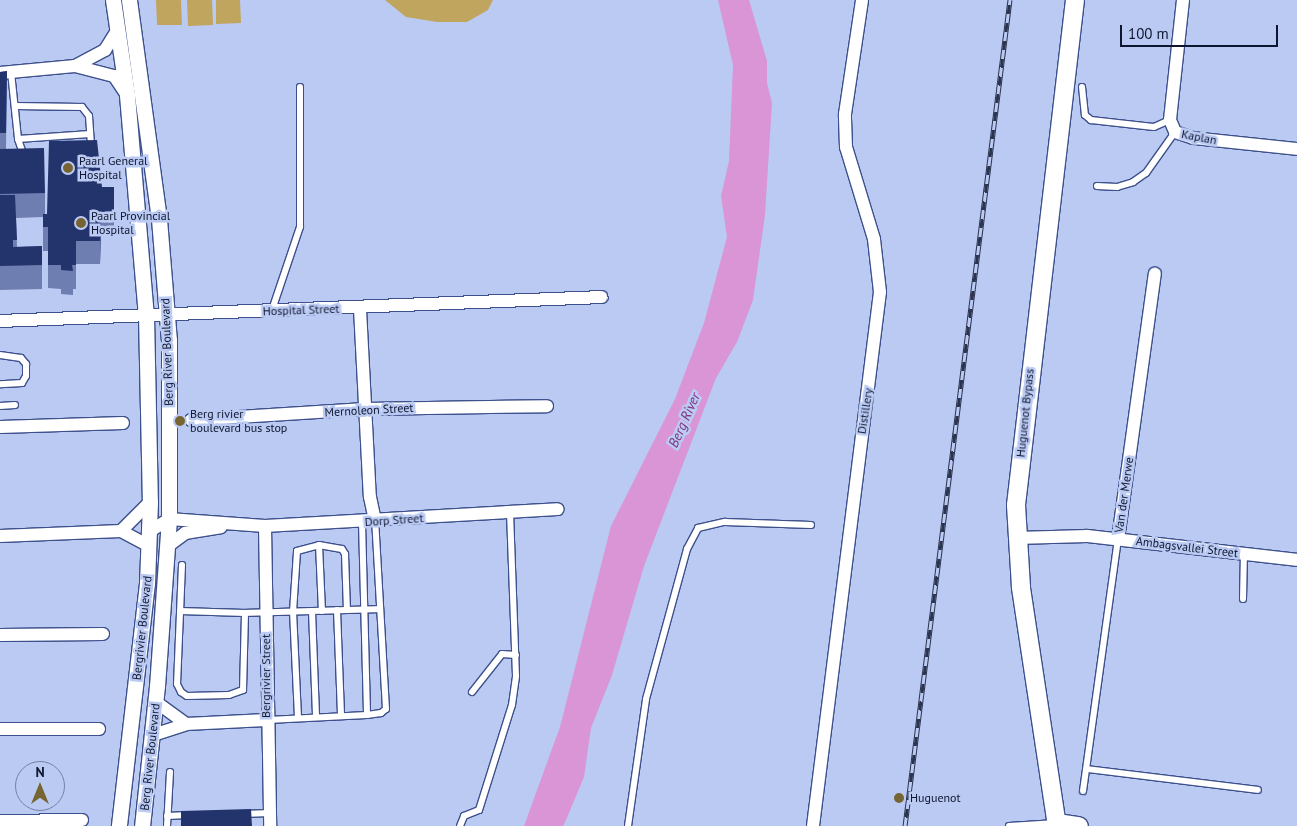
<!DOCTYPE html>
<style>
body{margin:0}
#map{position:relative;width:1297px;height:826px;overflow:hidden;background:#bacaf3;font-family:"PT Sans",sans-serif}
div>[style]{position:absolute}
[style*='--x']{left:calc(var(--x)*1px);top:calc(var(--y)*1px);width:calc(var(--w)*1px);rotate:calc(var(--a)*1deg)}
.green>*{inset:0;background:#c0a55f}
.water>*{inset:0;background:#d995d5}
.roads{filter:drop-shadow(1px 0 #3d508b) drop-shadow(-1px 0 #3d508b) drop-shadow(0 1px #3d508b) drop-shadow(0 -1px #3d508b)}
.service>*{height:6px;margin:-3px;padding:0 3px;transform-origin:3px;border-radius:3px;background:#fff}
.minor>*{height:12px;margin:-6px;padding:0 6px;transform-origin:6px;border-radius:6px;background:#fff}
.tertiary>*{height:15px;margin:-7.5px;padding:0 7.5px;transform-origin:7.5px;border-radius:7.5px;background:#fff}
.secondary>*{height:18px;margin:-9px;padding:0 9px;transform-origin:9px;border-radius:9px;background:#fff}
.rail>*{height:5px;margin-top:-2.5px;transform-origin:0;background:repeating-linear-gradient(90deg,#bacaf3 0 9px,#2b334f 0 18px);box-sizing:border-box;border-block:1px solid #2b334f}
.wall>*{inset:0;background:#6e7eb0}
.shaded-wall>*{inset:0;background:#506094}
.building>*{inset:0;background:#23336c}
.dots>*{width:14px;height:14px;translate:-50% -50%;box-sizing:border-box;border:2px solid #bacaf3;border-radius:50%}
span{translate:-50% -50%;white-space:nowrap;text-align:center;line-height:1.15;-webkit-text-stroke:5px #bacaf3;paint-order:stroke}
.street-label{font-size:12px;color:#0f162f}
.poi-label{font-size:12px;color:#0f162f}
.left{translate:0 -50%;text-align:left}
.water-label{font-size:14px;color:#81317e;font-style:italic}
.north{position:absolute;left:15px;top:761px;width:50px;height:50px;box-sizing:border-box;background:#bacaf3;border:1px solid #7682a5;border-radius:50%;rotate:0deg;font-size:14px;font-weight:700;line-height:20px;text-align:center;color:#0f162f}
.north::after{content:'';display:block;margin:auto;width:18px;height:22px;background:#776433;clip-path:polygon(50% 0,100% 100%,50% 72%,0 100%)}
.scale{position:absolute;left:1120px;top:25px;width:158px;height:22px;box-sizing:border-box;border:2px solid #0f162f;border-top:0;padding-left:6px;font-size:15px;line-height:18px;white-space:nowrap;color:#0f162f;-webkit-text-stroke:4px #bacaf3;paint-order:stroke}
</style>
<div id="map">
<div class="green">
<div style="clip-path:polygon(156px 0,181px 0,182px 25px,157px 25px)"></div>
<div style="clip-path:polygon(187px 0,212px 0,213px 25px,188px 26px)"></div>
<div style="clip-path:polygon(216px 0,240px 0,241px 23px,216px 24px)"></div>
<div style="clip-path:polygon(385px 0,493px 0,488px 10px,467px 22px,437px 22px,406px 17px)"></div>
</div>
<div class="water">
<div style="clip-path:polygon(718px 0,749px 0,767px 61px,767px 83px,772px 103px,765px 215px,753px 300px,737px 342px,716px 378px,644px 566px,612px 675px,591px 728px,584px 777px,566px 820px,563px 826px,524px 826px,560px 727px,611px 526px,675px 399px,704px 323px,727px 237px,721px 196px,729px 161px,733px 65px)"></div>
</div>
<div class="roads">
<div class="service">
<div style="--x:11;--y:72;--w:67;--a:84"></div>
<div style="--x:18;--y:139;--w:18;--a:71"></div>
<div style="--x:1082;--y:87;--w:28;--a:84"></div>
<div style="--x:1085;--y:115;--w:8;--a:40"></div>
<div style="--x:1091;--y:120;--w:63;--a:6.3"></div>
<div style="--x:1154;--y:127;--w:17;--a:-24"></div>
<div style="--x:15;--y:106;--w:67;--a:0.9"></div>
<div style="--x:82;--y:107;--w:11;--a:52"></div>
<div style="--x:89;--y:116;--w:32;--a:86"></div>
<div style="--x:18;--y:139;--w:72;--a:-4"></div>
<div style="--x:1097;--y:186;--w:20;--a:3"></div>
<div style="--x:1117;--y:187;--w:17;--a:-17"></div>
<div style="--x:1133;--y:182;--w:16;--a:-35"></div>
<div style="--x:1146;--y:173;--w:50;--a:-54.7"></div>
<div style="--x:272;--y:310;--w:88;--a:-71.4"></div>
<div style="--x:300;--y:227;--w:140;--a:-90"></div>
<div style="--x:0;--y:355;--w:21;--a:8"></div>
<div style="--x:21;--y:358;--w:8;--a:50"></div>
<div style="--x:26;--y:364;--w:12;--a:90"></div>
<div style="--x:26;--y:376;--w:8;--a:120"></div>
<div style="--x:22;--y:383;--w:22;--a:177"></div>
<div style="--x:0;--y:406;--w:15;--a:-4"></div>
<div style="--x:362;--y:522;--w:193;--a:88.5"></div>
<div style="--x:319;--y:545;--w:66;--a:87.4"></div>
<div style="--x:182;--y:565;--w:119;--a:92.4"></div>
<div style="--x:177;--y:684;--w:9;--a:63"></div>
<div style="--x:181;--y:692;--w:7;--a:34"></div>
<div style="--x:187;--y:696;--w:42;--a:-1.4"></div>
<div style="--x:229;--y:695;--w:15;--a:-20"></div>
<div style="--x:243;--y:690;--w:77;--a:-88.5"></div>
<div style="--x:1243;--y:599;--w:46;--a:-88.8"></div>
<div style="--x:337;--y:610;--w:106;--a:87.8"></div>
<div style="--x:180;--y:611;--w:65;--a:1.8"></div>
<div style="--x:245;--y:613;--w:135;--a:-1.7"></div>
<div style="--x:312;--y:611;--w:106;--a:87.8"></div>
<div style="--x:472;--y:692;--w:48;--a:-51.7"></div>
<div style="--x:502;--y:654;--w:14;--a:4"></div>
<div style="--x:298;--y:717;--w:105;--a:-92.7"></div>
<div style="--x:293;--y:612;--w:61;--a:-86.2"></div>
<div style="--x:297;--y:551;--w:23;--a:-15"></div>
<div style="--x:319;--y:545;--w:23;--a:10"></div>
<div style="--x:342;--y:549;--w:6;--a:59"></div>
<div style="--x:345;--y:554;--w:56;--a:88"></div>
<div style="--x:268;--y:720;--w:99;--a:-2.9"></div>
<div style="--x:367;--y:715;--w:14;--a:-8"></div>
<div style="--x:381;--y:713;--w:6;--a:-39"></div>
<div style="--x:386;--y:709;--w:188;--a:-93.3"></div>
<div style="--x:1087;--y:769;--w:172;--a:7"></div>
<div style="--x:1083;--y:791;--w:254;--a:-82.1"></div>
<div style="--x:243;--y:814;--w:27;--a:-2"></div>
<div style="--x:167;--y:816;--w:21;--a:-3"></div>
<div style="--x:167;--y:826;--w:54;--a:-86.8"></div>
<div style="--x:460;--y:826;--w:11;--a:-68"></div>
<div style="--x:464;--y:816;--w:16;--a:-22"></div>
<div style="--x:479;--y:810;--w:110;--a:-72.6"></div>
<div style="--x:512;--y:705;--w:29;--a:-82"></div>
<div style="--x:516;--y:676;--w:164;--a:-92.1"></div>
<div style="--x:628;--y:826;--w:128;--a:-81.9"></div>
<div style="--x:646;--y:699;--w:156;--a:-74.7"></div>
<div style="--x:687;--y:549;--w:24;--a:-62"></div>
<div style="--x:698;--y:528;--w:28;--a:-13"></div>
<div style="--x:725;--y:522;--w:86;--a:2"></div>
<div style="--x:1009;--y:826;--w:47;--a:-3.7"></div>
</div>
<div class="minor">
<div style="--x:1183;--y:0;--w:121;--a:96.2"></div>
<div style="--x:1170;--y:120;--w:13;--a:67"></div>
<div style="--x:1175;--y:132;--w:19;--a:18"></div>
<div style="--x:1193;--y:138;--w:105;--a:6"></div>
<div style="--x:75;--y:66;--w:34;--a:-28"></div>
<div style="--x:105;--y:50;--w:25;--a:-58"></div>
<div style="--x:0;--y:73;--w:75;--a:-5.3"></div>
<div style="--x:75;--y:66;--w:40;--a:14.4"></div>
<div style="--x:114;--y:76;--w:22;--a:56"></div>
<div style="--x:360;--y:309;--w:188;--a:87"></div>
<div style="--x:370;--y:497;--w:25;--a:78"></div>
<div style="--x:0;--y:321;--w:602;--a:-2.28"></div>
<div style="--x:191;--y:420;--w:174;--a:-3.6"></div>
<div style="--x:365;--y:409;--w:182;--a:-0.9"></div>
<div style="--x:0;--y:427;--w:123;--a:-1.9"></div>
<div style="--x:265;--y:526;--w:300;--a:89"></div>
<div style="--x:121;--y:531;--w:41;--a:-45"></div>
<div style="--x:149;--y:532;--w:24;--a:-33"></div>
<div style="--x:169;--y:519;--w:96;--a:4.2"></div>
<div style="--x:265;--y:526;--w:293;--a:-3.3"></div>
<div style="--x:0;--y:536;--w:121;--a:-2.4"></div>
<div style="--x:121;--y:531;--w:32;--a:28"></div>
<div style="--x:1016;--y:538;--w:71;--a:-1.6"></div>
<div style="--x:1087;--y:536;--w:211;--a:6.5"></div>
<div style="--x:1118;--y:539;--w:268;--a:-82.1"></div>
<div style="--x:168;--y:546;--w:21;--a:-37"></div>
<div style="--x:185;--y:533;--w:36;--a:-9"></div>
<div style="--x:0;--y:635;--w:103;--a:-0.6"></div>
<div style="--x:156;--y:702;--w:37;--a:36"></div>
<div style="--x:0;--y:729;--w:99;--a:0"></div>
<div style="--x:153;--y:735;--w:35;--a:-18"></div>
<div style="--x:186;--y:724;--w:80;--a:-2.9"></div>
<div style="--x:0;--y:821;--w:82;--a:-0.7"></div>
<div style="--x:813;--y:826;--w:538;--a:-82.85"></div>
<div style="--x:880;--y:292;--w:53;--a:-96.5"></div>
<div style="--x:874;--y:239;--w:96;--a:-106.9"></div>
<div style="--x:846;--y:147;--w:33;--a:-92"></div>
<div style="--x:845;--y:114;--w:115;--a:-81.5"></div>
</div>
<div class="tertiary">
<div style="--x:113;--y:0;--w:96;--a:81.6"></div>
<div style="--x:127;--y:95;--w:221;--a:85.1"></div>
<div style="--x:146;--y:315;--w:187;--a:88.8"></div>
<div style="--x:150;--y:502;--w:81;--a:92.1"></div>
<div style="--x:147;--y:583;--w:245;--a:96.6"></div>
<div style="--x:129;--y:0;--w:221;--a:82.2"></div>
<div style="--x:159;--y:219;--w:121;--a:85.3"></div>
<div style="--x:169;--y:340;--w:179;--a:90"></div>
<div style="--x:169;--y:519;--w:167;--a:94.1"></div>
<div style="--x:157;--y:686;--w:141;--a:96.1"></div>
</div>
<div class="secondary">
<div style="--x:1057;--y:823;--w:22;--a:8"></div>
<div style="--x:1057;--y:826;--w:242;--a:-98.6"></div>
<div style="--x:1021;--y:587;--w:82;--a:-93.5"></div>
<div style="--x:1016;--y:505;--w:508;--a:-83.34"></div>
</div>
</div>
<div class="rail">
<div style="--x:905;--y:826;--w:833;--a:-82.76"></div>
</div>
<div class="wall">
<div style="clip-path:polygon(7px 71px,6px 149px,45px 193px,45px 214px,47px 214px,102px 187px,114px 187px,114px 235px,101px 236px,100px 264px,76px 264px,76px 289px,73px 289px,73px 295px,61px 294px,61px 289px,48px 288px,48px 251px,43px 251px,43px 217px,16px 218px,17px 247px,42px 246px,42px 289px,0 290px,0 72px)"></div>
</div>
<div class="shaded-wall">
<div style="clip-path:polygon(101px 212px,101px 236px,100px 264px,100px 241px)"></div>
</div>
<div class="building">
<div style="clip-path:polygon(7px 71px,6px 133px,0 133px,0 72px)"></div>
<div style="clip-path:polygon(97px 140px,102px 187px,114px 187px,114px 211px,101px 212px,100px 241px,76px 241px,76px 265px,72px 265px,73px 271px,61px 270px,61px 265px,48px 265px,48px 227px,43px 227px,43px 214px,47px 214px,49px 141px)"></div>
<div style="clip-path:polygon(44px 148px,45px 193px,0 194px,0 149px)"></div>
<div style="clip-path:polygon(0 195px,15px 195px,17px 240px,13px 240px,13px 247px,42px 246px,42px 265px,0 266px)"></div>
<div style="clip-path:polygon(251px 809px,252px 826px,181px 826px,181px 811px)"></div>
</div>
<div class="dots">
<div style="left:68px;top:168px;background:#776433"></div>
<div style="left:81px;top:223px;background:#776433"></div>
<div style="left:180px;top:421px;background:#776433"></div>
<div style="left:899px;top:798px;background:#776433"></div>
</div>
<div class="street-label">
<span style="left:1199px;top:137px;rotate:11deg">Kaplan</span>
<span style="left:301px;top:310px;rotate:-2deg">Hospital Street</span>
<span style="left:167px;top:352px;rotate:-92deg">Berg River Boulevard</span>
<span style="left:369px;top:410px;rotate:-3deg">Mernoleon Street</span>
<span style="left:865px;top:411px;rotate:-81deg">Distillery</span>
<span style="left:1025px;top:413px;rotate:-84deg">Huguenot Bypass</span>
<span style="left:1124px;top:495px;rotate:-82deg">Van der Merwe</span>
<span style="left:394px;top:520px;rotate:-4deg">Dorp Street</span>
<span style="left:1187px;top:547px;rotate:7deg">Ambagsvallei Street</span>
<span style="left:142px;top:628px;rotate:-84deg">Bergrivier Boulevard</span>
<span style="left:266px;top:676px;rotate:-90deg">Bergrivier Street</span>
<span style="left:150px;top:757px;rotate:-84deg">Berg River Boulevard</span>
</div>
<div class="poi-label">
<span class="left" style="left:79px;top:168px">Paarl General<br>Hospital</span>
<span class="left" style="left:91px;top:223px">Paarl Provincial<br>Hospital</span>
<span class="left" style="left:190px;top:421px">Berg rivier<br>boulevard bus stop</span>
<span class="left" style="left:910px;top:798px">Huguenot</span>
</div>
<div class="water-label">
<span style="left:684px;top:420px;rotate:-66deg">Berg River</span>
</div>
<div class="north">N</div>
<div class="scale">100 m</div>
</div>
